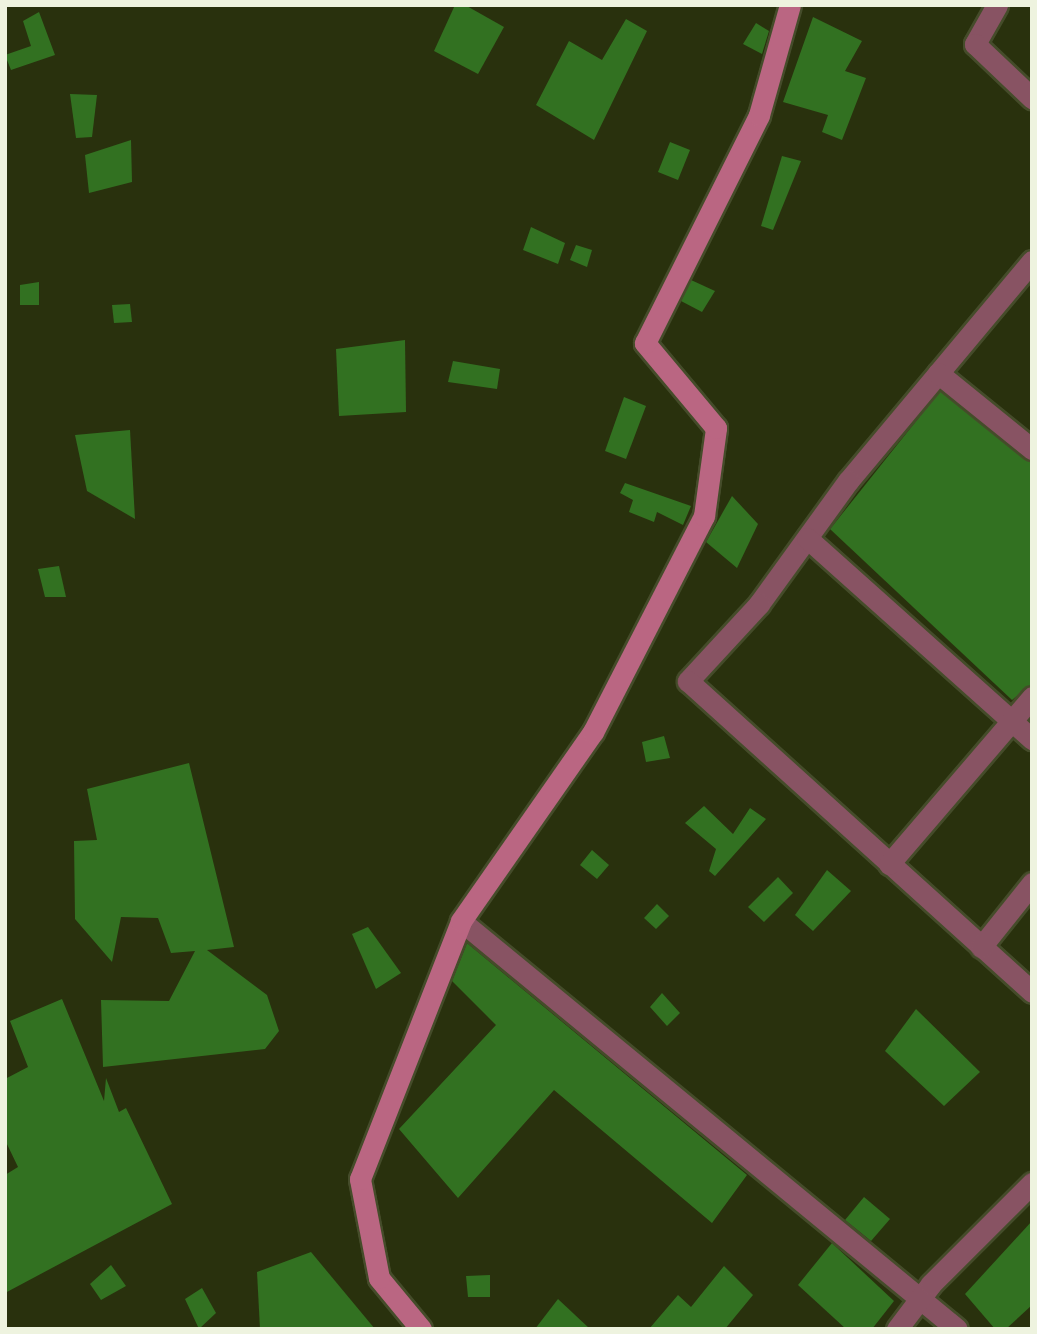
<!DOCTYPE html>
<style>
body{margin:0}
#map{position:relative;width:1037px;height:1334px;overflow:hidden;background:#29310d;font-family:Jost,sans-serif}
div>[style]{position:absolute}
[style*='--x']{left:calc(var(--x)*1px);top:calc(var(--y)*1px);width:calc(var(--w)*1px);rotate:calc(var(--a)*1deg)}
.building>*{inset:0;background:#327121}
.roads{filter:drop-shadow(2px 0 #454c2a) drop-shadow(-2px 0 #454c2a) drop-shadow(0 2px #454c2a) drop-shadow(0 -2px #454c2a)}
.street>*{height:21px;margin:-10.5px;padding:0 10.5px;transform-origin:10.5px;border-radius:10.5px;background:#885363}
.secondary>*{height:21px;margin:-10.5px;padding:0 10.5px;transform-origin:10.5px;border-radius:10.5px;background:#ba6682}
span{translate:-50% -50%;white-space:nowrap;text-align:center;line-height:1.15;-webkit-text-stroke:6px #29310d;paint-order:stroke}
.frame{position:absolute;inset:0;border:7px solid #eef3df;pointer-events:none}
</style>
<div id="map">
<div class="building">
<div style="clip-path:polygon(455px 5px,465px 5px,504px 27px,478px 74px,434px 51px)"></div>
<div style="clip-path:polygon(39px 12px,55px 55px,11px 70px,5px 55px,31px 46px,23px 21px)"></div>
<div style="clip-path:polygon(813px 17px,862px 41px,845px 71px,866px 78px,842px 140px,822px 132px,828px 115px,783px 102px)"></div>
<div style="clip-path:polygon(626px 19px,647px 31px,594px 140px,536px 105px,569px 41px,602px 60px)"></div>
<div style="clip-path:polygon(756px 23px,769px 31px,762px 54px,743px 44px)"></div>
<div style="clip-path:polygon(70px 94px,97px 95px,92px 137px,76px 138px)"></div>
<div style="clip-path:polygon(131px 140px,132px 182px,89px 193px,85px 155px)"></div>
<div style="clip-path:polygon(670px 142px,690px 150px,678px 180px,658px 172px)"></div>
<div style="clip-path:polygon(782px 156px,801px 161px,773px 230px,761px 226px)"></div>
<div style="clip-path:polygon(531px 227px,565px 243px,558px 264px,523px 250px)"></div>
<div style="clip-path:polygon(576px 245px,592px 250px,587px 267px,570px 260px)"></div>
<div style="clip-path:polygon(691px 280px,715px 291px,702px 312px,681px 301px)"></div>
<div style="clip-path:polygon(39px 282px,39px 305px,20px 305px,20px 285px)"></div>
<div style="clip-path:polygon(130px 304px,132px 322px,114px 323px,112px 305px)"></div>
<div style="clip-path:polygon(405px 340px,406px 412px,339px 416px,336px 349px)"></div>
<div style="clip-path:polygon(453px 361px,500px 369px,497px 389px,448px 382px)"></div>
<div style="clip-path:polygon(940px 391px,1032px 462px,1032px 684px,1012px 700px,830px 529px)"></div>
<div style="clip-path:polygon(624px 397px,646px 406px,626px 459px,605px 451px)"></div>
<div style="clip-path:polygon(130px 430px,135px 519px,87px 491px,75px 435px)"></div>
<div style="clip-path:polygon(625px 483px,691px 506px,683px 525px,657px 512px,654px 522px,629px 512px,633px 500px,620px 493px)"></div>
<div style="clip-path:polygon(732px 496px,758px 524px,737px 568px,706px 542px)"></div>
<div style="clip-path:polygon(59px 566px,66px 597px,45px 597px,38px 569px)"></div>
<div style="clip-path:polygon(664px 736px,670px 758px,646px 762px,642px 742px)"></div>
<div style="clip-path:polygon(189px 763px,234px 947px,207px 950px,267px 995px,279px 1031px,265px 1049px,103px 1067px,101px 1000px,169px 1001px,195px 951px,171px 953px,158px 918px,121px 917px,112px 962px,75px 919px,74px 841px,97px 840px,87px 789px)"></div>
<div style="clip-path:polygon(704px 806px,733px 834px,750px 808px,766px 819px,715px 876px,709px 871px,716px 849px,685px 823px)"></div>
<div style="clip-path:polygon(592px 850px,609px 865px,597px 879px,580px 865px)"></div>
<div style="clip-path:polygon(827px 870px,851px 891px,813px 931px,795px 915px)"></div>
<div style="clip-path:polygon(778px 877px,793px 893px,764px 922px,748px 907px)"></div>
<div style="clip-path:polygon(657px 904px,669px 916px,656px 929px,644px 918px)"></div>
<div style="clip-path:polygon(368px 927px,401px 973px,376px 989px,352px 934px)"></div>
<div style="clip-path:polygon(467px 943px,747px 1175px,712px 1223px,554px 1090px,458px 1198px,399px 1129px,496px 1025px,452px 981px)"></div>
<div style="clip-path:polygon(662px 993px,680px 1013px,667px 1026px,650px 1007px)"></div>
<div style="clip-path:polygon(62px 999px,104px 1101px,106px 1078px,119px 1112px,126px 1108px,172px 1204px,5px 1293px,5px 1175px,18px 1167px,5px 1140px,5px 1079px,28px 1067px,10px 1021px)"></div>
<div style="clip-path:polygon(916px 1009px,980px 1072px,944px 1106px,885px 1051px)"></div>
<div style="clip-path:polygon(864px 1197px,890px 1219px,871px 1241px,845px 1220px)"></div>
<div style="clip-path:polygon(1032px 1221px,1032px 1305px,1006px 1329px,995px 1329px,965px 1294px)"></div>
<div style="clip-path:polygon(832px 1243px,894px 1301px,872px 1329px,846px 1329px,798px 1285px)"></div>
<div style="clip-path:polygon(311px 1252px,375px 1329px,260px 1329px,257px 1272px)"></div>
<div style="clip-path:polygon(111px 1265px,126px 1286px,101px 1300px,90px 1284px)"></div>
<div style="clip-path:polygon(724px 1266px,753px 1295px,725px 1329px,649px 1329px,678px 1295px,691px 1307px)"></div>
<div style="clip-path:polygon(490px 1275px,490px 1297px,468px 1297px,466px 1276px)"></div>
<div style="clip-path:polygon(202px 1288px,216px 1313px,199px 1329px,185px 1299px)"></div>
<div style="clip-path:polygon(558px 1299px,590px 1329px,535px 1329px)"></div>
</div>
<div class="roads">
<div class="street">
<div style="--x:997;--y:5;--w:45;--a:119.4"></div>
<div style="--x:975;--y:44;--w:79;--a:43.5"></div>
<div style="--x:1032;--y:261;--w:287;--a:129.9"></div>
<div style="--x:848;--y:481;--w:152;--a:125.9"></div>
<div style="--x:759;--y:604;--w:105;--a:132.7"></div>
<div style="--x:688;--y:681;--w:464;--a:42.1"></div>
<div style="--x:938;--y:373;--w:121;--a:39"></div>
<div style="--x:807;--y:538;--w:302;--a:41.8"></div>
<div style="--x:889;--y:864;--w:220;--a:-49.4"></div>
<div style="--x:461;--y:921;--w:642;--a:39.44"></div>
<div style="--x:981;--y:947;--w:82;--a:-51.4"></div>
<div style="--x:897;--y:1329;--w:56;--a:-52.9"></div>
<div style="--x:931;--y:1284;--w:143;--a:-45"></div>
</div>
<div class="secondary">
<div style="--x:421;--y:1329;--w:66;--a:-129.5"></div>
<div style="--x:379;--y:1278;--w:101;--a:-100.9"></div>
<div style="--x:360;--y:1179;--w:277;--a:-68.6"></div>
<div style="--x:461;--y:921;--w:231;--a:-55.1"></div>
<div style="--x:593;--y:732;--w:243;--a:-62.8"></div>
<div style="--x:704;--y:516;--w:89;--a:-82.2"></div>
<div style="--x:716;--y:428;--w:111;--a:-129.9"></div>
<div style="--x:645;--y:343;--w:255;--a:-63.4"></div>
<div style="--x:759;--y:115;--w:114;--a:-74.3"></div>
</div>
</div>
<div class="frame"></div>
</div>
